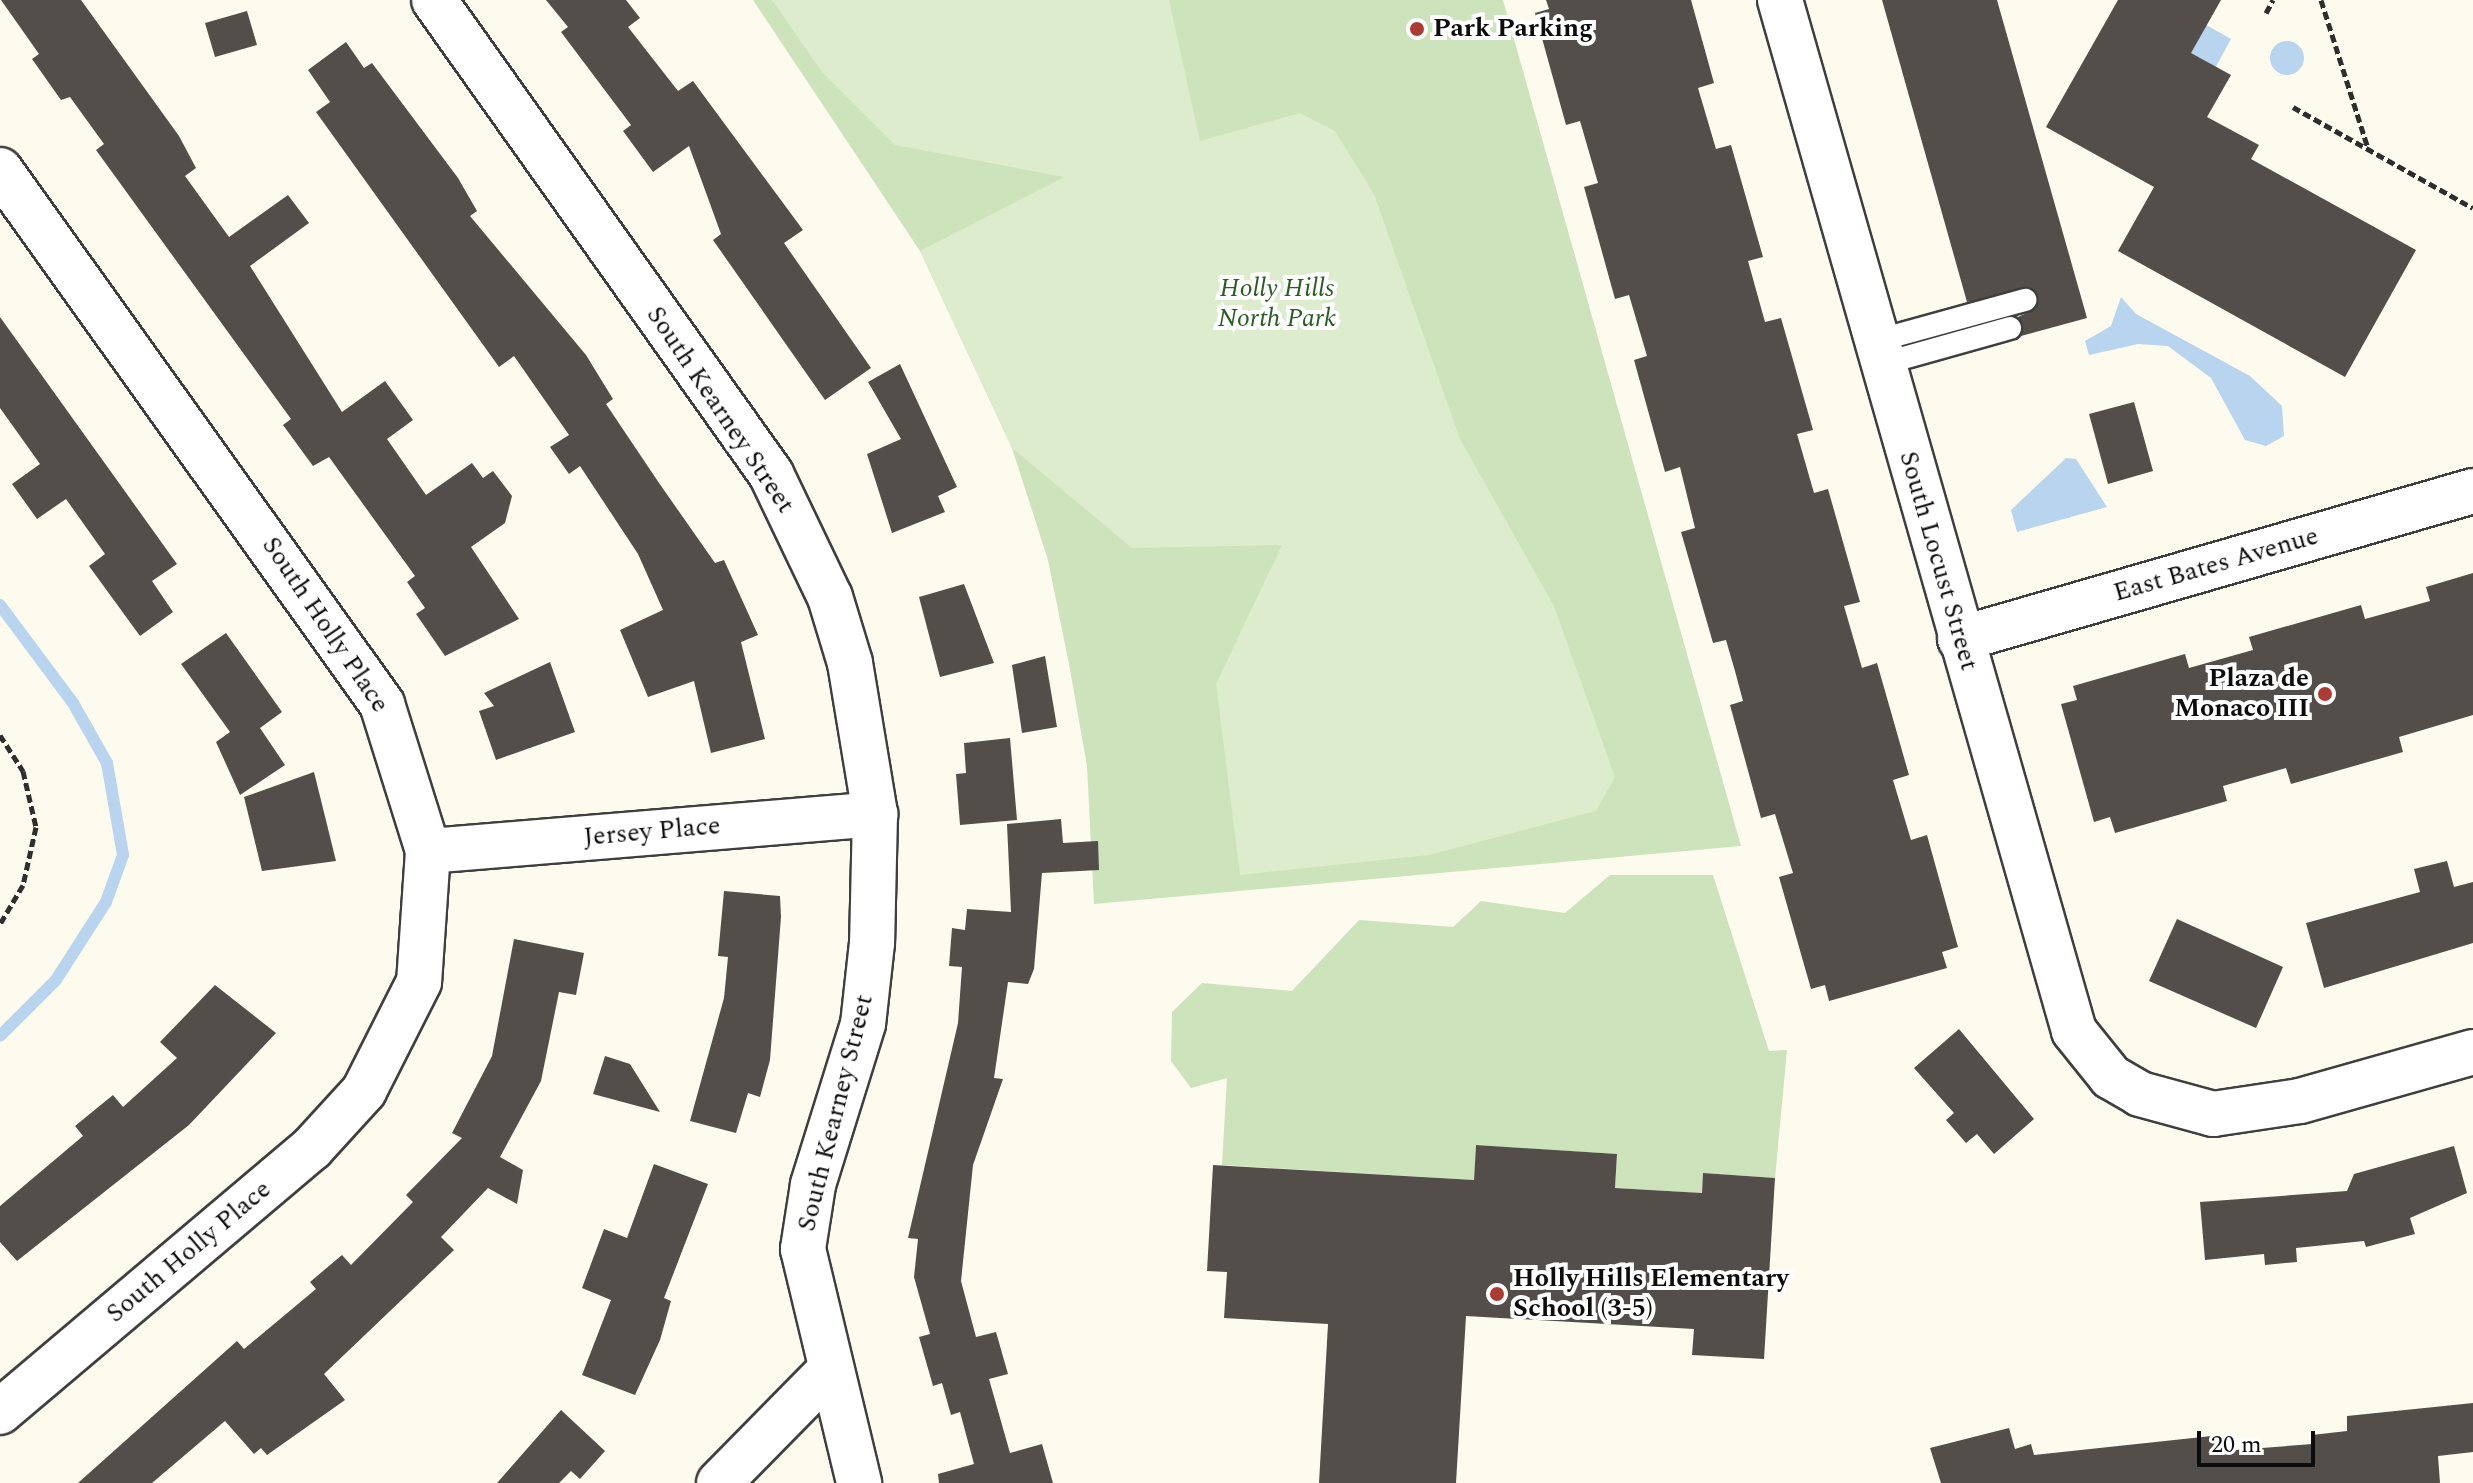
<!DOCTYPE html>
<style>
body{margin:0}
#map{position:relative;width:2473px;height:1483px;overflow:hidden;background:#fdfbed;font-family:Spectral,serif}
div>[style]{position:absolute}
[style*='--x']{left:calc(var(--x)*1px);top:calc(var(--y)*1px);width:calc(var(--w)*1px);rotate:calc(var(--a)*1deg)}
.green>*{inset:0;background:#cce3bb}
.pitch>*{inset:0;background:#ddeccc}
.water>*{inset:0;background:#b8d4ef}
.round{border-radius:50%}
.stream>*{height:12px;margin:-6px;padding:0 6px;transform-origin:6px;border-radius:6px;background:#b8d4ef}
.building>*{inset:0;background:#534e4a}
.path>*{height:5px;margin-top:-2.5px;transform-origin:0;background:repeating-linear-gradient(90deg,#2e2e2e 0 8px,transparent 0 12px)}
.roads{filter:drop-shadow(2px 0 #3f3f3f) drop-shadow(-2px 0 #3f3f3f) drop-shadow(0 2px #3f3f3f) drop-shadow(0 -2px #3f3f3f)}
.service>*{height:22px;margin:-11px;padding:0 11px;transform-origin:11px;border-radius:11px;background:#fff}
.minor>*{height:44px;margin:-22px;padding:0 22px;transform-origin:22px;border-radius:22px;background:#fff}
.dots>*{width:22px;height:22px;translate:-50% -50%;box-sizing:border-box;border:4px solid #fff;border-radius:50%}
span{translate:-50% -50%;white-space:nowrap;text-align:center;line-height:1.15;-webkit-text-stroke:8px #fff;paint-order:stroke}
.poi-label{font-size:26px;color:#0c0c0c;font-weight:700}
.left{translate:0 -50%;text-align:left}
.right{translate:-100% -50%;text-align:right}
.park-label{font-size:26px;color:#2a5c24;font-style:italic}
.street-label{font-size:26px;color:#0c0c0c}
.scale{position:absolute;left:2197px;top:1431px;width:118px;height:36px;box-sizing:border-box;border:4px solid #0c0c0c;border-top:0;padding-left:10px;font-size:24px;line-height:28px;white-space:nowrap;color:#0c0c0c;-webkit-text-stroke:6px #fff;paint-order:stroke}
</style>
<div id="map">
<div class="green">
<div style="clip-path:polygon(753px 0,1503px 0,1741px 846px,1094px 904px,1087px 766px,1069px 664px,1048px 560px,1012px 448px,920px 251px)"></div>
<div style="clip-path:polygon(1610px 875px,1713px 875px,1769px 1051px,1787px 1050px,1775px 1178px,1703px 1173px,1702px 1193px,1615px 1188px,1617px 1154px,1476px 1145px,1474px 1180px,1222px 1165px,1227px 1078px,1191px 1088px,1171px 1061px,1172px 1012px,1202px 983px,1292px 991px,1359px 920px,1453px 927px,1481px 901px,1565px 913px)"></div>
</div>
<div class="pitch">
<div style="clip-path:polygon(772px 0,1169px 0,1200px 141px,1300px 113px,1335px 131px,1374px 194px,1460px 439px,1554px 606px,1615px 777px,1596px 811px,1429px 855px,1240px 875px,1216px 684px,1282px 545px,1132px 548px,1012px 448px,920px 251px,1064px 177px,895px 145px,822px 72px)"></div>
</div>
<div class="water">
<div style="clip-path:polygon(2201px 22px,2231px 39px,2188px 118px,2153px 68px)"></div>
<div class="round" style="left:2270px;top:41px;width:34px;height:34px"></div>
<div style="clip-path:polygon(2121px 297px,2136px 314px,2250px 376px,2282px 406px,2284px 436px,2266px 446px,2245px 440px,2211px 378px,2168px 346px,2138px 344px,2089px 355px,2085px 341px,2111px 326px)"></div>
<div style="clip-path:polygon(2066px 458px,2076px 459px,2107px 507px,2017px 532px,2011px 510px)"></div>
</div>
<div class="stream">
<div style="--x:0;--y:605;--w:122;--a:53.3"></div>
<div style="--x:73;--y:703;--w:69;--a:60.5"></div>
<div style="--x:107;--y:763;--w:93;--a:80.1"></div>
<div style="--x:123;--y:855;--w:50;--a:109.9"></div>
<div style="--x:106;--y:902;--w:93;--a:122.7"></div>
<div style="--x:56;--y:980;--w:79;--a:135"></div>
</div>
<div class="building">
<div style="clip-path:polygon(1px 0,81px 0,179px 136px,196px 168px,185px 176px,229px 237px,288px 195px,309px 223px,250px 266px,342px 412px,385px 381px,413px 420px,387px 439px,426px 495px,472px 463px,483px 478px,493px 471px,512px 496px,505px 523px,471px 547px,519px 619px,445px 656px,416px 614px,425px 608px,407px 582px,415px 576px,329px 457px,313px 466px,283px 425px,291px 419px,96px 150px,104px 144px,70px 97px,61px 100px,32px 59px,39px 54px)"></div>
<div style="clip-path:polygon(546px 0,626px 0,640px 18px,628px 27px,678px 91px,693px 81px,803px 230px,784px 243px,871px 368px,825px 400px,713px 240px,721px 234px,689px 146px,653px 172px,623px 131px,631px 125px,561px 32px,568px 27px)"></div>
<div style="clip-path:polygon(1546px 0,1691px 0,1714px 83px,1698px 88px,1716px 149px,1731px 145px,1763px 257px,1748px 261px,1765px 322px,1781px 318px,1813px 430px,1797px 434px,1814px 493px,1828px 489px,1860px 602px,1844px 606px,1862px 668px,1877px 663px,1909px 775px,1893px 780px,1911px 840px,1927px 835px,1958px 947px,1942px 952px,1947px 968px,1829px 1001px,1825px 985px,1811px 989px,1779px 877px,1793px 873px,1775px 814px,1761px 818px,1730px 705px,1743px 701px,1735px 671px,1726px 640px,1713px 643px,1681px 532px,1695px 528px,1680px 467px,1665px 472px,1634px 360px,1647px 356px,1629px 295px,1615px 299px,1584px 187px,1598px 183px,1580px 121px,1566px 125px,1535px 13px,1549px 9px)"></div>
<div style="clip-path:polygon(1882px 0,1997px 0,2087px 318px,2021px 336px,2018px 317px,2035px 309px,2034px 290px,1967px 302px)"></div>
<div style="clip-path:polygon(2118px 0,2221px 0,2191px 53px,2231px 75px,2207px 117px,2259px 145px,2251px 159px,2416px 250px,2345px 377px,2118px 251px,2154px 187px,2046px 127px)"></div>
<div style="clip-path:polygon(247px 11px,257px 45px,215px 57px,205px 23px)"></div>
<div style="clip-path:polygon(346px 42px,364px 68px,372px 63px,458px 178px,477px 211px,470px 216px,586px 355px,613px 399px,606px 404px,659px 483px,715px 563px,724px 560px,758px 635px,741px 642px,765px 739px,711px 753px,694px 681px,648px 697px,620px 630px,663px 610px,638px 554px,580px 466px,569px 474px,550px 447px,569px 435px,514px 356px,499px 367px,316px 112px,330px 102px,308px 70px)"></div>
<div style="clip-path:polygon(0 317px,177px 564px,152px 581px,173px 612px,140px 636px,89px 566px,105px 554px,66px 499px,37px 519px,12px 484px,40px 464px,0 408px)"></div>
<div style="clip-path:polygon(900px 364px,957px 487px,938px 496px,945px 512px,892px 533px,867px 454px,901px 439px,868px 382px)"></div>
<div style="clip-path:polygon(2134px 402px,2153px 471px,2108px 484px,2089px 414px)"></div>
<div style="clip-path:polygon(2473px 573px,2473px 715px,2399px 737px,2403px 752px,2291px 784px,2286px 768px,2223px 786px,2227px 801px,2115px 833px,2110px 817px,2094px 822px,2061px 704px,2077px 700px,2073px 686px,2185px 654px,2189px 668px,2253px 650px,2249px 637px,2361px 605px,2365px 619px,2430px 601px,2426px 587px)"></div>
<div style="clip-path:polygon(964px 584px,994px 663px,940px 677px,919px 597px)"></div>
<div style="clip-path:polygon(226px 633px,282px 712px,260px 728px,285px 765px,240px 795px,216px 742px,230px 732px,181px 664px)"></div>
<div style="clip-path:polygon(1045px 656px,1057px 727px,1022px 733px,1012px 665px)"></div>
<div style="clip-path:polygon(550px 662px,575px 732px,496px 760px,479px 711px,494px 706px,484px 693px)"></div>
<div style="clip-path:polygon(1010px 738px,1017px 820px,960px 825px,956px 774px,966px 773px,964px 743px)"></div>
<div style="clip-path:polygon(314px 772px,336px 861px,262px 871px,244px 797px)"></div>
<div style="clip-path:polygon(1061px 819px,1063px 843px,1098px 841px,1099px 870px,1042px 873px,1034px 969px,1028px 984px,1008px 982px,994px 1078px,1003px 1079px,973px 1165px,961px 1281px,976px 1337px,996px 1332px,1008px 1374px,989px 1379px,1010px 1453px,1042px 1444px,1053px 1483px,939px 1483px,938px 1474px,974px 1464px,960px 1412px,951px 1415px,942px 1383px,933px 1386px,919px 1337px,930px 1334px,914px 1277px,918px 1239px,908px 1238px,958px 1023px,962px 967px,949px 966px,952px 928px,965px 930px,967px 909px,1011px 912px,1007px 824px)"></div>
<div style="clip-path:polygon(2447px 861px,2454px 887px,2473px 882px,2473px 943px,2324px 988px,2306px 923px,2420px 892px,2414px 869px)"></div>
<div style="clip-path:polygon(724px 891px,780px 896px,781px 917px,770px 1060px,760px 1097px,748px 1093px,736px 1133px,690px 1121px,724px 998px,728px 957px,718px 956px)"></div>
<div style="clip-path:polygon(2177px 919px,2283px 967px,2256px 1028px,2149px 981px)"></div>
<div style="clip-path:polygon(514px 939px,584px 953px,576px 995px,559px 992px,541px 1081px,500px 1157px,523px 1170px,517px 1204px,488px 1188px,441px 1237px,454px 1250px,324px 1374px,345px 1400px,267px 1455px,261px 1448px,254px 1454px,225px 1421px,152px 1483px,78px 1483px,237px 1341px,244px 1349px,316px 1289px,310px 1282px,342px 1255px,351px 1265px,413px 1202px,406px 1195px,462px 1138px,452px 1133px,492px 1056px)"></div>
<div style="clip-path:polygon(215px 985px,276px 1033px,189px 1125px,17px 1261px,0 1242px,0 1206px,83px 1136px,75px 1126px,113px 1095px,123px 1107px,177px 1058px,160px 1042px)"></div>
<div style="clip-path:polygon(1959px 1029px,2034px 1119px,1994px 1154px,1977px 1134px,1966px 1143px,1946px 1120px,1954px 1113px,1914px 1068px)"></div>
<div style="clip-path:polygon(605px 1056px,630px 1064px,660px 1112px,593px 1094px)"></div>
<div style="clip-path:polygon(1476px 1145px,1617px 1154px,1615px 1188px,1702px 1193px,1703px 1173px,1775px 1178px,1764px 1359px,1692px 1355px,1694px 1329px,1466px 1316px,1456px 1483px,1319px 1483px,1328px 1324px,1224px 1318px,1227px 1272px,1207px 1271px,1213px 1165px,1474px 1180px)"></div>
<div style="clip-path:polygon(2454px 1146px,2467px 1193px,2410px 1218px,2415px 1234px,2366px 1247px,2364px 1241px,2296px 1248px,2297px 1262px,2265px 1265px,2264px 1254px,2205px 1260px,2200px 1202px,2347px 1191px,2354px 1174px)"></div>
<div style="clip-path:polygon(654px 1164px,708px 1184px,664px 1298px,671px 1301px,660px 1340px,635px 1395px,582px 1375px,611px 1300px,582px 1288px,604px 1229px,627px 1238px)"></div>
<div style="clip-path:polygon(2473px 1403px,2473px 1452px,2438px 1456px,2440px 1483px,1941px 1483px,1930px 1448px,2009px 1428px,2015px 1449px,2031px 1444px,2034px 1455px,2221px 1435px,2223px 1451px,2312px 1444px,2312px 1435px,2347px 1431px,2347px 1416px)"></div>
<div style="clip-path:polygon(561px 1410px,605px 1451px,580px 1479px,571px 1471px,559px 1483px,497px 1483px)"></div>
</div>
<div class="path">
<div style="--x:2321;--y:0;--w:155;--a:72.4"></div>
<div style="--x:2266;--y:13;--w:15;--a:-62"></div>
<div style="--x:2293;--y:107;--w:206;--a:29.3"></div>
<div style="--x:0;--y:735;--w:43;--a:57.4"></div>
<div style="--x:23;--y:771;--w:57;--a:76.9"></div>
<div style="--x:36;--y:827;--w:59;--a:102.6"></div>
<div style="--x:23;--y:885;--w:45;--a:120.5"></div>
</div>
<div class="roads">
<div class="service">
<div style="--x:1876;--y:341;--w:155;--a:-15.4"></div>
<div style="--x:1882;--y:364;--w:133;--a:-15.7"></div>
</div>
<div class="minor">
<div style="--x:434;--y:0;--w:582;--a:54.59"></div>
<div style="--x:771;--y:474;--w:136;--a:64.4"></div>
<div style="--x:830;--y:597;--w:69;--a:73.1"></div>
<div style="--x:850;--y:663;--w:153;--a:80.6"></div>
<div style="--x:875;--y:814;--w:129;--a:91.3"></div>
<div style="--x:872;--y:943;--w:81;--a:96.3"></div>
<div style="--x:863;--y:1024;--w:169;--a:107.3"></div>
<div style="--x:813;--y:1185;--w:65;--a:98.9"></div>
<div style="--x:803;--y:1249;--w:241;--a:76.5"></div>
<div style="--x:1780;--y:0;--w:1072;--a:74.08"></div>
<div style="--x:2074;--y:1031;--w:59;--a:51.2"></div>
<div style="--x:2111;--y:1077;--w:34;--a:30"></div>
<div style="--x:2140;--y:1094;--w:76;--a:15.3"></div>
<div style="--x:2213;--y:1114;--w:88;--a:-8.5"></div>
<div style="--x:2300;--y:1101;--w:180;--a:-15.8"></div>
<div style="--x:0;--y:170;--w:657;--a:54.42"></div>
<div style="--x:382;--y:704;--w:154;--a:72.6"></div>
<div style="--x:428;--y:851;--w:131;--a:93.9"></div>
<div style="--x:419;--y:982;--w:122;--a:116.8"></div>
<div style="--x:364;--y:1091;--w:77;--a:132.4"></div>
<div style="--x:312;--y:1148;--w:409;--a:139.8"></div>
<div style="--x:1960;--y:639;--w:534;--a:-16.09"></div>
<div style="--x:428;--y:851;--w:449;--a:-4.7"></div>
<div style="--x:719;--y:1483;--w:158;--a:-45.5"></div>
</div>
</div>
<div class="dots">
<div style="left:1417px;top:29px;background:#ac3b34"></div>
<div style="left:2325px;top:694px;background:#ac3b34"></div>
<div style="left:1497px;top:1294px;background:#ac3b34"></div>
</div>
<div class="poi-label">
<span class="left" style="left:1433px;top:29px">Park Parking</span>
<span class="right" style="left:2309px;top:694px">Plaza de<br>Monaco III</span>
<span class="left" style="left:1513px;top:1294px">Holly Hills Elementary<br>School (3-5)</span>
</div>
<div class="park-label">
<span style="left:1277px;top:304px">Holly Hills<br>North Park</span>
</div>
<div class="street-label">
<span style="left:720px;top:410px;rotate:56deg">South Kearney Street</span>
<span style="left:1938px;top:561px;rotate:74deg">South Locust Street</span>
<span style="left:2216px;top:565px;rotate:-16deg">East Bates Avenue</span>
<span style="left:325px;top:625px;rotate:56deg">South Holly Place</span>
<span style="left:652px;top:832px;rotate:-5deg">Jersey Place</span>
<span style="left:836px;top:1113px;rotate:-76deg">South Kearney Street</span>
<span style="left:189px;top:1252px;rotate:-40deg">South Holly Place</span>
</div>
<div class="scale">20 m</div>
</div>
